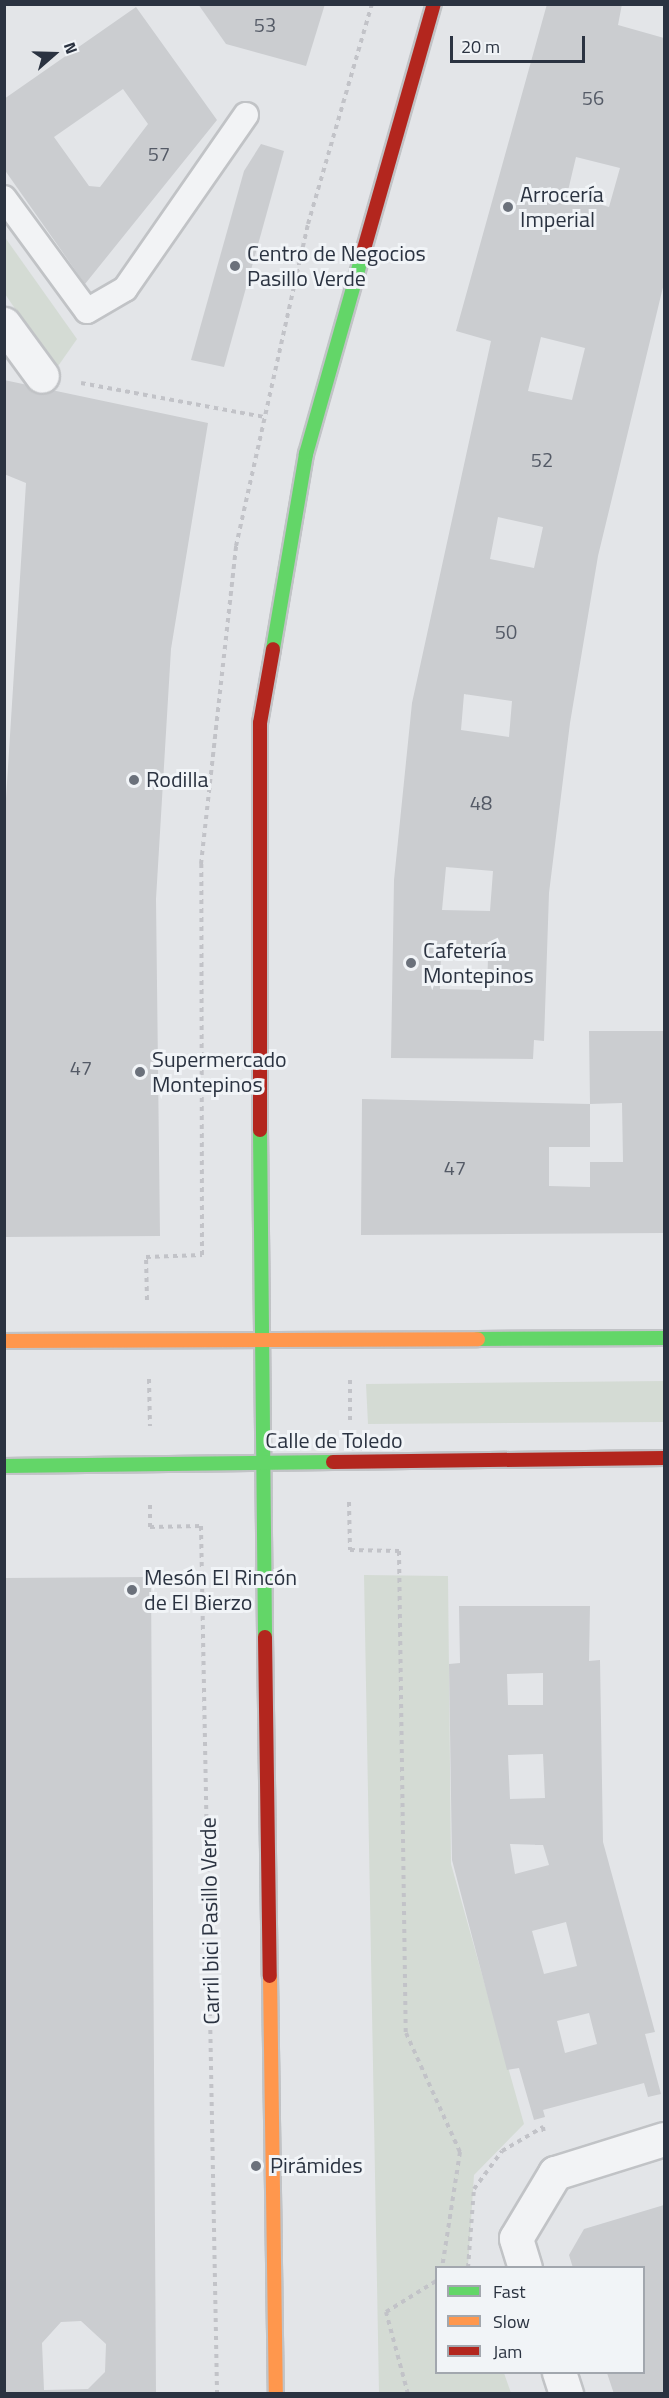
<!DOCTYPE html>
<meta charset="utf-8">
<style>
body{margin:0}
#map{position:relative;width:669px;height:2398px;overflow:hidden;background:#e3e5e8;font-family:"Titillium Web",sans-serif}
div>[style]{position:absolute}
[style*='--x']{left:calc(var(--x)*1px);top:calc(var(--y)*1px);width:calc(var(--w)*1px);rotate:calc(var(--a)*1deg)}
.green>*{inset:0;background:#d4dbd4}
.building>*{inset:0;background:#cbcdd0}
.path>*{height:4px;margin-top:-2px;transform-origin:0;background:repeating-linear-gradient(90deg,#c2c3c8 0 4.5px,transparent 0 9px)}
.roads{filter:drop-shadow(2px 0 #c1c3c6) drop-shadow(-2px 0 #c1c3c6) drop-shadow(0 2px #c1c3c6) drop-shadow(0 -2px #c1c3c6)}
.lane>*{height:24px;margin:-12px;padding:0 12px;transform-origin:12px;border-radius:12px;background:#f2f3f5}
.street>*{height:33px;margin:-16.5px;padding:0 16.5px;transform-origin:16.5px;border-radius:16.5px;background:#f2f3f5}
.fast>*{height:14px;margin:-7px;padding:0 7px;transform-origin:7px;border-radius:7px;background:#63d668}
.slow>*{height:14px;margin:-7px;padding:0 7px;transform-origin:7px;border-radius:7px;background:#ff974d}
.jam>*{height:14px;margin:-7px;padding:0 7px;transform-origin:7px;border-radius:7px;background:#b3261e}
.dots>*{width:16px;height:16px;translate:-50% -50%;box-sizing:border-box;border:3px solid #f1f4f7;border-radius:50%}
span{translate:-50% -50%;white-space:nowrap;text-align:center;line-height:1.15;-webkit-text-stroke:6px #f1f4f7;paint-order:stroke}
.number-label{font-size:20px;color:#545a66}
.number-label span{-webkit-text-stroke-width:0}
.poi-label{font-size:22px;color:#2b3341}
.left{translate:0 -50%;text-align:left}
.street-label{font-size:22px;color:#2b3341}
.frame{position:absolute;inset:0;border:6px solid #2b3341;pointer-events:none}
.legend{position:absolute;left:435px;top:2266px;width:210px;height:108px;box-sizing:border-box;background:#f1f4f7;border:2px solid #a2a7ae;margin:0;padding:8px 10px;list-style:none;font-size:18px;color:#2b3341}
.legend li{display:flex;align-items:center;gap:12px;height:30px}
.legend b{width:30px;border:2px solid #a2a7ae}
.north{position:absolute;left:24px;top:24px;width:60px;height:60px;-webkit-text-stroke:4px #f1f4f7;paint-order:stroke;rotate:70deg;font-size:16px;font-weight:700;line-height:24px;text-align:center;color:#2b3341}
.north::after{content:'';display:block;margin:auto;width:21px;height:27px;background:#2b3341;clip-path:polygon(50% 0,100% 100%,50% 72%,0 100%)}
.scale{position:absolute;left:450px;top:36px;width:135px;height:27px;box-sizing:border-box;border:3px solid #2b3341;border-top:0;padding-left:8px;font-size:18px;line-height:21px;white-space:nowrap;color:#2b3341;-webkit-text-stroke:4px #f1f4f7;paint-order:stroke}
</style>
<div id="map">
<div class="green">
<div style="clip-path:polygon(4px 236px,77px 339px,56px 369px,5px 294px)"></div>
<div style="clip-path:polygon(664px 1381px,664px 1422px,368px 1424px,366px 1384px)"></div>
<div style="clip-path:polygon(364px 1575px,448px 1576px,451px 1864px,524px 2124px,474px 2175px,468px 2267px,436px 2268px,436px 2372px,504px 2373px,511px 2393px,379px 2393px)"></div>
</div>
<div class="building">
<div style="clip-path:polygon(198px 4px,325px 4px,306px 66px,226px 44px)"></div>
<div style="clip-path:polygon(evenodd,547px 4px,622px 4px,618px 25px,664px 38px,664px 283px,598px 556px,570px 723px,549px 893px,544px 1041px,534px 1040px,533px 1059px,391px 1058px,394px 880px,412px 703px,491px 341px,456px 331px,547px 4px,576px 157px,620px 168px,609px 207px,567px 195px,576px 157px,547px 4px,541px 337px,585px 348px,572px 400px,528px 391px,541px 337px,547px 4px,498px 517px,543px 527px,534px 568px,490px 559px,498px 517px,547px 4px,464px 694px,512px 701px,509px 737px,461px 730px,464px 694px,547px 4px,446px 867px,493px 871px,490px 911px,442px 910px,446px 867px,547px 4px,441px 956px,488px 958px,487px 990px,440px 989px,441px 956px)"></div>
<div style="clip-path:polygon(evenodd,136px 7px,217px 120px,85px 284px,4px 169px,4px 99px,136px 7px,123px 89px,148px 124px,100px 187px,89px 186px,54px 137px,123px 89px)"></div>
<div style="clip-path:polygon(261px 144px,284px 151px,224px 367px,191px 360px,244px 171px)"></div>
<div style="clip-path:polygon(4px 380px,208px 423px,171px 649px,156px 899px,160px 1236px,4px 1237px,4px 830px,26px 483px,4px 474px)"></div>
<div style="clip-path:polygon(589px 1031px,664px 1031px,664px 1233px,361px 1235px,362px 1099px,590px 1104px,590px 1147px,549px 1147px,549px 1186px,590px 1187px,590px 1162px,623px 1162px,622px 1103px,590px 1104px)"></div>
<div style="clip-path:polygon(evenodd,151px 1577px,156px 2394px,4px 2394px,4px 1578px,151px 1577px,81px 2321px,106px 2344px,105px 2372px,88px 2389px,44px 2390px,42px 2343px,61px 2322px,81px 2321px)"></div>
<div style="clip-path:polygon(evenodd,459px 1606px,590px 1606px,589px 1661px,600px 1660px,603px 1842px,655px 2032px,645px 2034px,661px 2094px,648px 2097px,644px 2083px,543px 2110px,545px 2117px,534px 2120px,519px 2068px,507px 2070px,452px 1860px,449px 1664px,460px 1663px,459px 1606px,543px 1673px,543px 1705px,508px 1705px,507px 1674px,543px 1673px,459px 1606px,543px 1754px,545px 1798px,510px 1799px,508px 1755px,543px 1754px,459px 1606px,510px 1844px,543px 1845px,549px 1865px,515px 1874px,510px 1844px,459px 1606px,566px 1922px,577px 1966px,544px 1974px,532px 1931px,566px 1922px,459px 1606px,589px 2013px,597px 2044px,565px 2053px,557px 2021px,589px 2013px)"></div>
<div style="clip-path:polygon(664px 2205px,664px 2394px,614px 2394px,607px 2373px,644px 2373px,644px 2268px,573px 2268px,569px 2255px,584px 2229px)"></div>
</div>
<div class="path">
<div style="--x:81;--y:383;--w:186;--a:10.5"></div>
<div style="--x:147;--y:1300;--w:43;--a:-91.3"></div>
<div style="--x:146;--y:1257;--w:56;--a:-2"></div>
<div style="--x:202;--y:1255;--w:391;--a:-90.1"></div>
<div style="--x:201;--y:864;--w:320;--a:-83.7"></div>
<div style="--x:236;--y:546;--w:330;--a:-77.4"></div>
<div style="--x:308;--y:224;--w:229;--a:-73.8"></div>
<div style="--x:149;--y:1379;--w:47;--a:88.8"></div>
<div style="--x:350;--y:1380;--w:40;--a:90"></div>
<div style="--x:349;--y:1502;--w:48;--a:88.8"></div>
<div style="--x:350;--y:1550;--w:49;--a:1.2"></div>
<div style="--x:399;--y:1551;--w:482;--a:89.2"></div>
<div style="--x:406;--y:2033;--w:131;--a:65.6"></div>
<div style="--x:460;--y:2152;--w:117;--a:98.8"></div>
<div style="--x:150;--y:1505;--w:22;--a:90"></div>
<div style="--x:150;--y:1527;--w:51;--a:-1.1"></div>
<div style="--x:201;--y:1526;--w:868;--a:88.94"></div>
<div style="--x:468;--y:2268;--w:79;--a:-85.7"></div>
<div style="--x:474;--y:2189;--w:47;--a:-53.6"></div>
<div style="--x:502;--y:2151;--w:48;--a:-30.3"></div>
<div style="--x:543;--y:2127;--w:7;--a:82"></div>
<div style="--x:408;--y:2394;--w:85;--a:-105"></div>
<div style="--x:386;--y:2312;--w:59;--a:-31.8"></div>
</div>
<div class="roads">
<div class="lane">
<div style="--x:4;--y:198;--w:140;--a:53.7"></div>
<div style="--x:87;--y:311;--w:44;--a:-30.1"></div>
<div style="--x:125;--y:289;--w:212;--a:-55.2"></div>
</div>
<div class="street">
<div style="--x:4;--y:324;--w:64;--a:53.8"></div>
<div style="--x:525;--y:2268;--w:31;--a:-107"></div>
<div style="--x:516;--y:2238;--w:76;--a:-59"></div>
<div style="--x:555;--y:2173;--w:114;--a:-17.3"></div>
<div style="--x:559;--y:2372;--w:23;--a:72"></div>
</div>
<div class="fast">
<div style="--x:273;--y:649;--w:198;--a:-80.4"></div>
<div style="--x:306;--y:454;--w:206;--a:-74.2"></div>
<div style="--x:260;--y:1130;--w:507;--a:89.43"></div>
<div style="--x:478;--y:1339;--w:186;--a:-0.3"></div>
<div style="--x:4;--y:1466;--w:329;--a:-0.7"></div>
</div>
<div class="slow">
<div style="--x:4;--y:1341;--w:474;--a:-0.2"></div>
<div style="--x:270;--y:1976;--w:418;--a:89.2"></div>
</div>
<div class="jam">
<div style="--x:362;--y:256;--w:262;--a:-74.1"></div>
<div style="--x:260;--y:1130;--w:407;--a:-90"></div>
<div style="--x:260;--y:723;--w:75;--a:-80"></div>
<div style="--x:333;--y:1462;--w:331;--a:-0.7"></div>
<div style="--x:265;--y:1637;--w:339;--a:89.2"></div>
</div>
</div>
<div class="dots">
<div style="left:508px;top:207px;background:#6b717b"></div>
<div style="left:235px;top:266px;background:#6b717b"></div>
<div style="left:134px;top:780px;background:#6b717b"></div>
<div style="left:411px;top:963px;background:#6b717b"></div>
<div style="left:140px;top:1072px;background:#6b717b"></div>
<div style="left:132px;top:1590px;background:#6b717b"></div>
<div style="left:256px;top:2166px;background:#6b717b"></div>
</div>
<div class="number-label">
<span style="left:265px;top:24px">53</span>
<span style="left:593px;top:97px">56</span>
<span style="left:159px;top:153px">57</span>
<span style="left:542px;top:459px">52</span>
<span style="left:506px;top:631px">50</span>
<span style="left:481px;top:802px">48</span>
<span style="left:81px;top:1067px">47</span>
<span style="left:455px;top:1167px">47</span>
</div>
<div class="poi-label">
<span class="left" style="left:520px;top:207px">Arrocería<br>Imperial</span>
<span class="left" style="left:247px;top:266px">Centro de Negocios<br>Pasillo Verde</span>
<span class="left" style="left:146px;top:780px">Rodilla</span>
<span class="left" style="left:423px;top:963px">Cafetería<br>Montepinos</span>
<span class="left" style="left:152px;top:1072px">Supermercado<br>Montepinos</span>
<span class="left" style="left:144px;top:1590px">Mesón El Rincón<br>de El Bierzo</span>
<span class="left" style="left:270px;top:2166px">Pirámides</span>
</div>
<div class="street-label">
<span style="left:334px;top:1441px">Calle de Toledo</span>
<span style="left:210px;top:1921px;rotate:-91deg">Carril bici Pasillo Verde</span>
</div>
<div class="frame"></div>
<ul class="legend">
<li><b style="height:8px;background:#63d668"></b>Fast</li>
<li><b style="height:8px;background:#ff974d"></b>Slow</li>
<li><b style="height:8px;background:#b3261e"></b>Jam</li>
</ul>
<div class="north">N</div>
<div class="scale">20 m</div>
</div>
